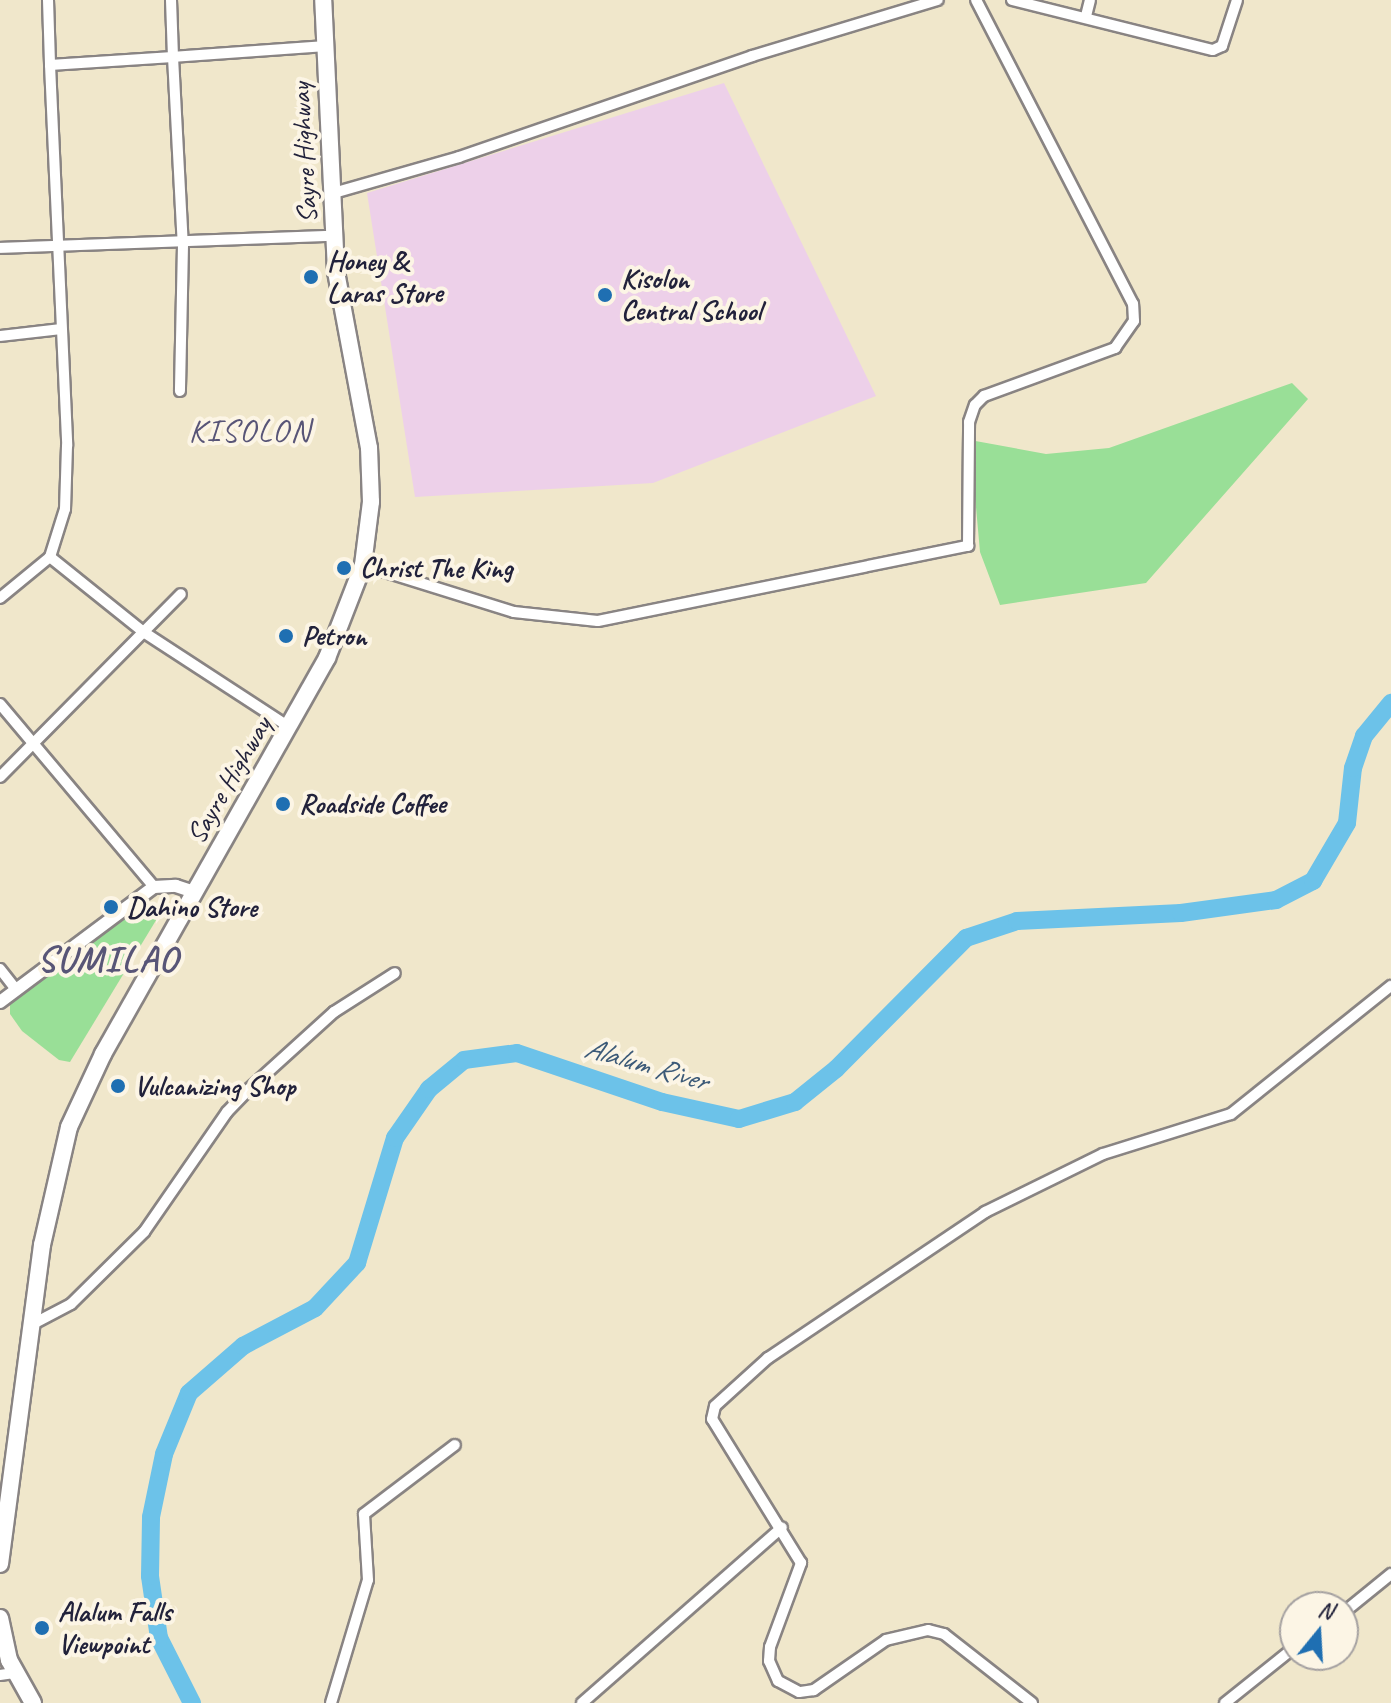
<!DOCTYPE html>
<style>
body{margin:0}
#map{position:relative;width:1391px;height:1703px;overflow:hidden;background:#f0e7cb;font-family:Caveat,sans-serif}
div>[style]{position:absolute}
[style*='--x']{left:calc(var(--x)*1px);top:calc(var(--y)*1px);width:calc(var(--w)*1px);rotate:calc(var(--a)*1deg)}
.built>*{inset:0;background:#edd0e9}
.green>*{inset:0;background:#99df97}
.river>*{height:18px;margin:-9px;padding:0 9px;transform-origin:9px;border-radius:9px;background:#6cc2e9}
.roads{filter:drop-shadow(2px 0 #898483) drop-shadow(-2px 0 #898483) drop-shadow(0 2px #898483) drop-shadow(0 -2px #898483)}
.minor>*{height:10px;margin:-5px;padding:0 5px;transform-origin:5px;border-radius:5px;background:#fff}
.tertiary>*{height:12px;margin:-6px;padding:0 6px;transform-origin:6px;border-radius:6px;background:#fff}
.trunk>*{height:16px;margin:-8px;padding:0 8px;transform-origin:8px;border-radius:8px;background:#fff}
.dots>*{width:22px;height:22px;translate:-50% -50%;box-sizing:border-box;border:4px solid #fcf5e5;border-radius:50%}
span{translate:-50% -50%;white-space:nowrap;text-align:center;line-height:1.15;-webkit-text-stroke:8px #fcf5e5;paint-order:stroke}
.street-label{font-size:28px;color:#22223b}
.poi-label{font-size:28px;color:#22223b;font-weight:700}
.left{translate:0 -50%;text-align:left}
.water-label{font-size:30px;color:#3c5a78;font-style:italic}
.quarter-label{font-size:32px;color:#585577;letter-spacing:2px}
.district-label{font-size:36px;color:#585577;font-weight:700;letter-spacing:2px}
.north{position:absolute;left:1279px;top:1591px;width:80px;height:80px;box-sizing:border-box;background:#fcf5e5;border:2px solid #a5a1a1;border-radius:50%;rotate:18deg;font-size:22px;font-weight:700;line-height:32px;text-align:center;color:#22223b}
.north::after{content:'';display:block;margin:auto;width:28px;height:36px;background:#1f6fb2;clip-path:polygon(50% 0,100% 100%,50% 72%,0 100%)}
</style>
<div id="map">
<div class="built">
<div style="clip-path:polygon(724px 83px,876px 396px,653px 483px,415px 497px,367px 193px)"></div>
</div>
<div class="green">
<div style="clip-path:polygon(1292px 383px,1308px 399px,1146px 583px,1000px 605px,980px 552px,970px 440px,1046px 454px,1109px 448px)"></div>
<div style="clip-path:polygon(143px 905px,157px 906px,158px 917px,70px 1062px,59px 1060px,22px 1031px,10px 1014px,10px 999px)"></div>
</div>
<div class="river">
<div style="--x:192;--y:1703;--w:73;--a:-116.9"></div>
<div style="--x:159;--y:1638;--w:63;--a:-98.3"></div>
<div style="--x:150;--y:1576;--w:59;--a:-89"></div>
<div style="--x:151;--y:1517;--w:64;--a:-78.3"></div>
<div style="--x:164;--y:1454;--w:66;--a:-67.7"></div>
<div style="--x:189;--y:1393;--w:72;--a:-41"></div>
<div style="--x:243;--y:1346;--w:81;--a:-27.8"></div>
<div style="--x:315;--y:1308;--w:62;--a:-47"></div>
<div style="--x:357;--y:1263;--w:131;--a:-73.1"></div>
<div style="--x:395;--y:1138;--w:60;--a:-55.2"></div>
<div style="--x:429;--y:1089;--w:45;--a:-39.6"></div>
<div style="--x:464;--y:1060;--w:53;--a:-7.5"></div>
<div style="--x:517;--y:1053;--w:153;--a:18.7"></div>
<div style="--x:662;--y:1102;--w:79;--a:12.4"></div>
<div style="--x:739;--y:1119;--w:59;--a:-16.9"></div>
<div style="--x:795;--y:1102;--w:53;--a:-38.8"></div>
<div style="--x:836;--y:1069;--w:185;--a:-45.2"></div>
<div style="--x:966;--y:938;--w:54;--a:-18.4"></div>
<div style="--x:1017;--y:921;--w:164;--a:-2.8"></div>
<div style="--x:1181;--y:913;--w:96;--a:-7.8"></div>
<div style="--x:1276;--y:900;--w:42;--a:-27.2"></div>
<div style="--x:1313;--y:881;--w:67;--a:-59.6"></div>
<div style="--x:1347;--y:823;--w:55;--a:-83.8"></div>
<div style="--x:1353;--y:768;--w:34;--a:-71"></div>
<div style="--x:1364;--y:736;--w:43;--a:-50.7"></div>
</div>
<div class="roads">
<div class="minor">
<div style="--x:48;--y:0;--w:65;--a:88.2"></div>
<div style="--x:50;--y:65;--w:123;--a:-3.7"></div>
<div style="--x:173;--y:57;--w:188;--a:87"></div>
<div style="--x:183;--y:245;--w:146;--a:91.2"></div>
<div style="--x:171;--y:0;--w:57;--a:88"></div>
<div style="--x:173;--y:57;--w:152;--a:-4.1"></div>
<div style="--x:1012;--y:0;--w:207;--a:14"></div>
<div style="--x:1213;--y:50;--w:10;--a:-24"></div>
<div style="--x:1222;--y:46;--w:48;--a:-71.9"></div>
<div style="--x:1086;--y:16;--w:16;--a:-76"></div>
<div style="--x:50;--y:65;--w:381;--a:87.4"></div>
<div style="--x:67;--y:446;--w:63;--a:91.8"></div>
<div style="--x:65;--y:509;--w:50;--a:107.4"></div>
<div style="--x:330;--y:194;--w:134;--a:-16"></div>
<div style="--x:459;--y:157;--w:310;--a:-19"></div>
<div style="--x:752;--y:56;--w:194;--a:-16.8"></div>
<div style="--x:0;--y:248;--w:334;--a:-2.1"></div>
<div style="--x:0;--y:336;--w:61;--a:-6.5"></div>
<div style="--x:363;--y:565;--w:158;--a:17.3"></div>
<div style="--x:514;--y:612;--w:84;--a:6.1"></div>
<div style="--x:598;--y:621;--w:378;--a:-11.5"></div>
<div style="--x:968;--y:546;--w:124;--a:-89.5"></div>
<div style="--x:969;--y:422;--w:18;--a:-71"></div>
<div style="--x:975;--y:405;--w:13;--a:-45"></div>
<div style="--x:984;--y:396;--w:140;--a:-20.1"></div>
<div style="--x:1115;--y:348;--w:33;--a:-55"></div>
<div style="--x:1134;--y:321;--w:17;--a:-93"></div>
<div style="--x:1133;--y:304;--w:342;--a:-117.3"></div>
<div style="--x:0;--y:598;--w:65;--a:-39.4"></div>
<div style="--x:50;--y:557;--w:122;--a:38.7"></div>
<div style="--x:145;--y:633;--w:172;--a:33.1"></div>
<div style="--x:0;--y:704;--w:239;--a:49.9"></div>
<div style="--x:0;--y:777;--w:257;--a:-45.3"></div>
<div style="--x:0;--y:969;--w:24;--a:52"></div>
<div style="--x:31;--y:1325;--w:45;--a:-27.7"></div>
<div style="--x:71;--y:1304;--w:103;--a:-44.6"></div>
<div style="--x:144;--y:1232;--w:146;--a:-55.3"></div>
<div style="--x:227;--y:1112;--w:32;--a:-46"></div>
<div style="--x:249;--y:1089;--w:115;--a:-42.2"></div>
<div style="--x:334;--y:1012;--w:72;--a:-32.6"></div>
<div style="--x:1343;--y:1613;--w:62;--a:-39.1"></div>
<div style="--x:0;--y:1675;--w:14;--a:-8"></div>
<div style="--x:331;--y:1703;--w:128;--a:-73.3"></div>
<div style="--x:368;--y:1580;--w:66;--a:-93.5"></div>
<div style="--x:364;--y:1514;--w:114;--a:-37.2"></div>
<div style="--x:582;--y:1703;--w:266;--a:-41.3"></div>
<div style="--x:1032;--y:1703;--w:112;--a:-141.9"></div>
<div style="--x:944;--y:1634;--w:16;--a:-166"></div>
<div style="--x:928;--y:1630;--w:43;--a:166.6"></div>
<div style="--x:886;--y:1640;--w:88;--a:145.2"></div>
<div style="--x:814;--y:1690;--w:15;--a:172"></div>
<div style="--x:799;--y:1692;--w:24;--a:-152"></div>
<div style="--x:778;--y:1681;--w:22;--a:-114"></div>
<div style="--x:769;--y:1661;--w:14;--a:-86"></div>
<div style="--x:770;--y:1647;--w:90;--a:-69.7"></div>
<div style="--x:801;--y:1563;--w:169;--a:-121.7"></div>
<div style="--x:712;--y:1419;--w:13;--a:-77"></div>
<div style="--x:715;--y:1406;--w:72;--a:-42.2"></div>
<div style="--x:768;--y:1358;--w:262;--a:-33.9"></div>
<div style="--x:985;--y:1212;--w:131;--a:-26.2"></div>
<div style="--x:1103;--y:1154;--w:134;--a:-17.4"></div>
<div style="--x:1231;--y:1114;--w:205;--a:-38.7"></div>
<div style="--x:1225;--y:1703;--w:90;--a:-38.7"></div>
</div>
<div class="tertiary">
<div style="--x:0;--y:1002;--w:192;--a:-36.8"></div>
<div style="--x:154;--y:887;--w:22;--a:-3"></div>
<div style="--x:176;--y:886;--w:20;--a:18"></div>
</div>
<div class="trunk">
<div style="--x:0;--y:1564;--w:322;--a:-82.5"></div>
<div style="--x:42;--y:1245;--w:121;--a:-77.1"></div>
<div style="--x:69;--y:1127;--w:81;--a:-65"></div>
<div style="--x:103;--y:1054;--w:455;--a:-60.5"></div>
<div style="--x:327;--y:658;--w:100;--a:-68.8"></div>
<div style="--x:363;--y:565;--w:64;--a:-82.8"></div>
<div style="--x:371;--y:502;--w:54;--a:-92.1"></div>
<div style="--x:369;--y:448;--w:180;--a:-100.6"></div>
<div style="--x:336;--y:271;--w:271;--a:-92.7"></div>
<div style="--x:0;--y:1618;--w:43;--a:77.9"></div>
<div style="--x:9;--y:1660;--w:49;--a:60.8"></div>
</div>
</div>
<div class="dots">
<div style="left:311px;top:277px;background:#1f6fb2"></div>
<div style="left:605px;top:295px;background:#1f6fb2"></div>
<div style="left:344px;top:568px;background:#1f6fb2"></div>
<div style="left:286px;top:636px;background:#1f6fb2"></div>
<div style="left:283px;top:804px;background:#1f6fb2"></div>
<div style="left:111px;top:907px;background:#1f6fb2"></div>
<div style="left:118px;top:1086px;background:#1f6fb2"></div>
<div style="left:42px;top:1628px;background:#1f6fb2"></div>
</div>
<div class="street-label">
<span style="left:304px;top:153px;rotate:-93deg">Sayre Highway</span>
<span style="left:229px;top:780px;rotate:-60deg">Sayre Highway</span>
</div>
<div class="poi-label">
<span class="left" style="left:327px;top:277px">Honey &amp;<br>Laras Store</span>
<span class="left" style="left:621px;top:295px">Kisolon<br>Central School</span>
<span class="left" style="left:360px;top:568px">Christ The King</span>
<span class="left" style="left:302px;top:636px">Petron</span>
<span class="left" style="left:299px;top:804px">Roadside Coffee</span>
<span class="left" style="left:127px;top:907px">Dahino Store</span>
<span class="left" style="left:134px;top:1086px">Vulcanizing Shop</span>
<span class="left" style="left:58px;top:1628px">Alalum Falls<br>Viewpoint</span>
</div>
<div class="water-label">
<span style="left:646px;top:1064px;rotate:16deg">Alalum River</span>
</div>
<div class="quarter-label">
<span style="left:250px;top:431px">KISOLON</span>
</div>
<div class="district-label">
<span style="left:108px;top:960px">SUMILAO</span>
</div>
<div class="north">N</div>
</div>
